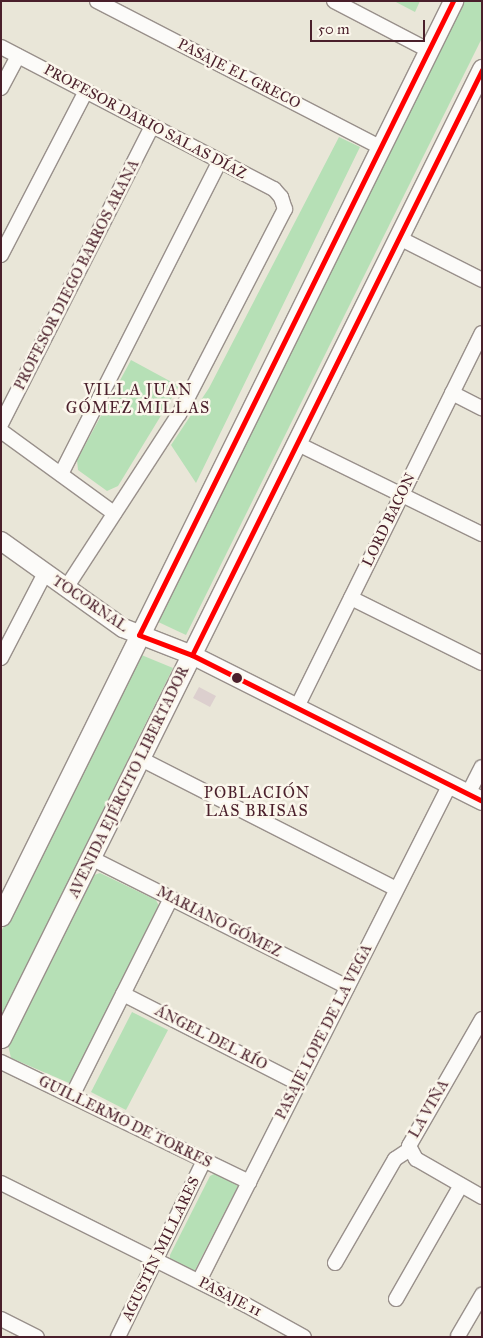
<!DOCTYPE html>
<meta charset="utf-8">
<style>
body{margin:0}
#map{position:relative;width:483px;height:1338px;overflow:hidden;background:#e9e6d8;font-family:"IM FELL Great Primer",serif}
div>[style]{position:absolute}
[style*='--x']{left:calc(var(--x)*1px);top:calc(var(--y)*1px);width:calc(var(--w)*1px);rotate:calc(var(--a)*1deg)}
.green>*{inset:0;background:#b6e0b6}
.building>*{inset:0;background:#dccfce}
.roads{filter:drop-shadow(1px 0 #99908b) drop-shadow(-1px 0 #99908b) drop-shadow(0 1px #99908b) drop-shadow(0 -1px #99908b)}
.minor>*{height:14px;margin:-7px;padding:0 7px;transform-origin:7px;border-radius:7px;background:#fcfbf9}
.tertiary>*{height:18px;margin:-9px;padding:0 9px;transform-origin:9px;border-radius:9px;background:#fcfbf9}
.secondary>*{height:19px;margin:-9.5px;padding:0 9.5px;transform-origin:9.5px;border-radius:9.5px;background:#fcfbf9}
.bus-1>*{height:5px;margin:-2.5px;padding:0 2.5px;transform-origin:2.5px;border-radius:2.5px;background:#f00}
.dots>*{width:14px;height:14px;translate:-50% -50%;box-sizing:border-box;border:2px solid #fbf7ec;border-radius:50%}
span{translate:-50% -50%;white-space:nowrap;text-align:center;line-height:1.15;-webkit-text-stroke:5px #fbf7ec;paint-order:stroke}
.street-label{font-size:15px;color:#4a1f2b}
.neighbourhood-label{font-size:16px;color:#4a1f2b;letter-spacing:1px}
.frame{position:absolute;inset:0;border:2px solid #4a1f2b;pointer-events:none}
.scale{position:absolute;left:310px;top:20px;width:115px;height:22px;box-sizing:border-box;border:2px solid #4a1f2b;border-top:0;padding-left:6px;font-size:15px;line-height:18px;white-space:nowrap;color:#4a1f2b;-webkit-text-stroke:4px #fbf7ec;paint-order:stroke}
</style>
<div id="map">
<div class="green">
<div style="clip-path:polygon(394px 1px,420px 1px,415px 12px)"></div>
<div style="clip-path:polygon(462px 1px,482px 1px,482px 38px,186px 635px,154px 620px)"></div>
<div style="clip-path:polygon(339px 137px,360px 147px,196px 483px,171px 445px,209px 388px)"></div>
<div style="clip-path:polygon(131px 360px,179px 386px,118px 486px,107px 491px,78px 470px,77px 460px)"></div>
<div style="clip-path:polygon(139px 654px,173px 668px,1px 1018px,1px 932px)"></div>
<div style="clip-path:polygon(100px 873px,156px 900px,160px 908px,76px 1079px,69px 1083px,11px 1058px,8px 1045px,94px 875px)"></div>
<div style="clip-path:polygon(132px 1012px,168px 1030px,126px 1110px,91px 1092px)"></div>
<div style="clip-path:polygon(216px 1173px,238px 1186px,194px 1272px,170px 1260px,170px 1255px,210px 1176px)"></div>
</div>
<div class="building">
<div style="clip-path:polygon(199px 687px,216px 696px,210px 707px,193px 698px)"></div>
</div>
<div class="roads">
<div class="minor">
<div style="--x:97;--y:1;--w:318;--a:27.3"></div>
<div style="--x:334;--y:1;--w:106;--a:27.5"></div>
<div style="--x:1;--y:47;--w:308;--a:27.5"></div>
<div style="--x:274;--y:189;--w:11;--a:49"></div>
<div style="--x:281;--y:197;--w:13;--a:72"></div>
<div style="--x:285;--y:209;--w:231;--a:117.3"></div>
<div style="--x:179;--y:414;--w:207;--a:123"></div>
<div style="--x:1;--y:88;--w:36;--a:-62"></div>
<div style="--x:399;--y:238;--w:93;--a:26.8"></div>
<div style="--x:1;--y:255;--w:185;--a:-62.6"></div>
<div style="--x:452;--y:393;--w:34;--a:27"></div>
<div style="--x:1;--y:424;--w:334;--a:-63.1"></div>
<div style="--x:1;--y:431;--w:140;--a:36"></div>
<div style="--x:298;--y:444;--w:205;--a:26.1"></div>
<div style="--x:61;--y:474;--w:351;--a:-63.1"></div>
<div style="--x:351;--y:598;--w:146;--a:26.4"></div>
<div style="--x:1;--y:658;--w:96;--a:-62.6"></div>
<div style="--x:297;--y:707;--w:417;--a:-63.7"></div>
<div style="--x:141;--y:759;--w:286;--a:27"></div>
<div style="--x:468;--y:794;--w:30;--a:-63"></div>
<div style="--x:91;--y:858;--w:287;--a:26.7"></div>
<div style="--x:123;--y:994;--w:196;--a:27"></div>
<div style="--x:482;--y:1019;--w:146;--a:119.9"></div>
<div style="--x:409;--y:1146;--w:15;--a:62"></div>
<div style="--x:416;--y:1159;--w:76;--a:29.9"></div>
<div style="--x:1;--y:1062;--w:276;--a:25.8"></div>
<div style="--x:72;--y:1096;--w:221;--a:-63.4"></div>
<div style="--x:1;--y:1183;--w:274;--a:26.5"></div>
<div style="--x:246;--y:1305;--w:66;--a:28.9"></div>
<div style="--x:335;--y:1263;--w:120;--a:-60"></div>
<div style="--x:395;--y:1159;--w:17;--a:-33"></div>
<div style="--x:199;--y:1281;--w:557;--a:-63.2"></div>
<div style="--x:396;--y:1299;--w:131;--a:-60.3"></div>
<div style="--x:1;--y:1319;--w:40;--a:26.6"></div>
<div style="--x:458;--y:1336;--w:48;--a:-59.7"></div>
<div style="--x:118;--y:1337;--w:196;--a:-64"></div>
</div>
<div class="tertiary">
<div style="--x:1;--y:541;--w:150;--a:35.5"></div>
<div style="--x:123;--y:628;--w:74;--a:21.4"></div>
<div style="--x:192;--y:655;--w:325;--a:26.7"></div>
</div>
<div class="secondary">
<div style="--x:1;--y:916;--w:1021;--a:-63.71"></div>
<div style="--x:1;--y:1038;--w:1082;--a:-63.6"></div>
</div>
</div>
<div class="bus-1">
<div style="--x:453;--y:1;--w:707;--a:116.35"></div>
<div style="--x:139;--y:635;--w:57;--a:20.7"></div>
<div style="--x:192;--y:655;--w:325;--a:26.7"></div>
<div style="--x:192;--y:655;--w:653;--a:-63.63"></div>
</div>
<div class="dots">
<div style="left:237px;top:678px;background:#4a1f2b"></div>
</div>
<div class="street-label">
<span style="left:239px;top:74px;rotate:27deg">PASAJE EL GRECO</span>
<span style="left:145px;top:122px;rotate:28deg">PROFESOR DARIO SALAS DÍAZ</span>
<span style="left:77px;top:275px;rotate:-63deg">PROFESOR DIEGO BARROS ARANA</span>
<span style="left:389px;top:520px;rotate:-64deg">LORD BACON</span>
<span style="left:90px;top:604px;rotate:34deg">TOCORNAL</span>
<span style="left:129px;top:782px;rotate:-64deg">AVENIDA EJÉRCITO LIBERTADOR</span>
<span style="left:219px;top:922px;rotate:27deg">MARIANO GÓMEZ</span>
<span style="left:324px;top:1032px;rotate:-63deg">PASAJE LOPE DE LA VEGA</span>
<span style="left:211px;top:1038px;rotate:27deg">ÁNGEL DEL RÍO</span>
<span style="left:429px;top:1109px;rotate:-60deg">LA VIÑA</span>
<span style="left:125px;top:1122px;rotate:26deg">GUILLERMO DE TORRES</span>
<span style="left:161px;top:1249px;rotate:-64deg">AGUSTÍN MILLARES</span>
<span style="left:230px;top:1297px;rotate:27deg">PASAJE 11</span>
</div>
<div class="neighbourhood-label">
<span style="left:138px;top:399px">VILLA JUAN<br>GÓMEZ MILLAS</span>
<span style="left:257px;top:802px">POBLACIÓN<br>LAS BRISAS</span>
</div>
<div class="frame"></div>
<div class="scale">50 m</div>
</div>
